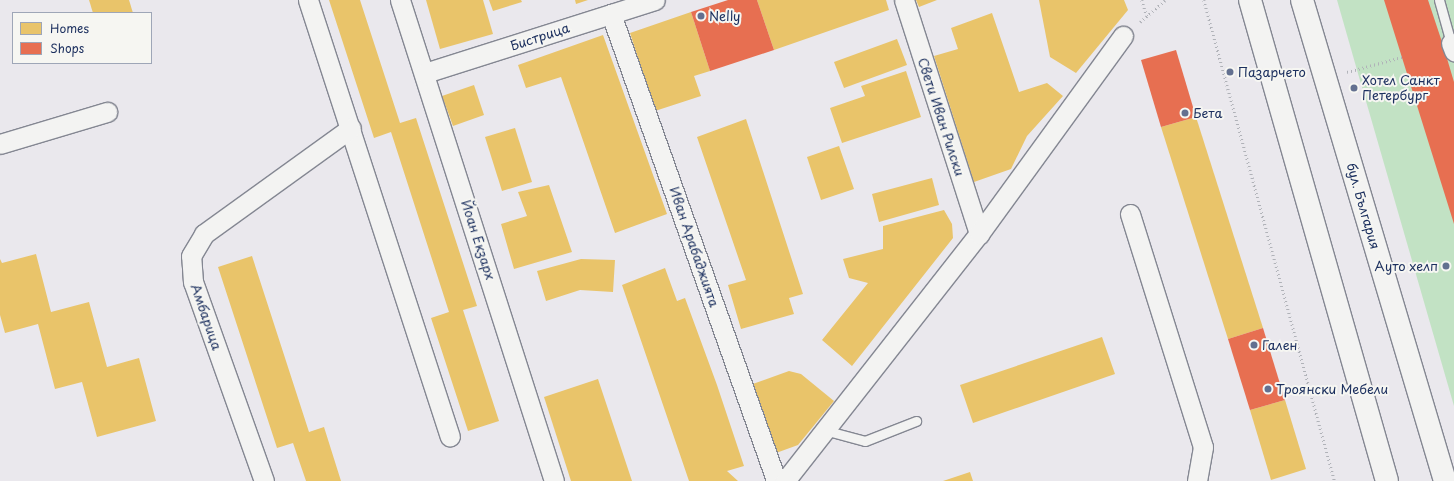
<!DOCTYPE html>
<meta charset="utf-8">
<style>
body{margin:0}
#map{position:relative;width:1454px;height:481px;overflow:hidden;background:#eae8ed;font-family:"Playpen Sans",sans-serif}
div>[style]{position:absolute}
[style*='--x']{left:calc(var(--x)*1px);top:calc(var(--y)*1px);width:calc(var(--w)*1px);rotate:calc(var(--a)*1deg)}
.green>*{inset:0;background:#c2e2c4}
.homes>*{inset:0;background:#e9c46a}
.shops>*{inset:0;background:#e76f51}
.path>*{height:2.5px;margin-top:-1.25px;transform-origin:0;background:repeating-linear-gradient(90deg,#b0b2b8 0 1px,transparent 0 4px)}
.roads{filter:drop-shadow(1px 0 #848792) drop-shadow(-1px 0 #848792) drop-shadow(0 1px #848792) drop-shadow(0 -1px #848792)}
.lane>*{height:9px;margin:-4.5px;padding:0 4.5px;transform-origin:4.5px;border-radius:4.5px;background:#f3f3f2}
.street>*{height:19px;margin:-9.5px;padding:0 9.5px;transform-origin:9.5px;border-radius:9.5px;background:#f3f3f2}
.primary>*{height:22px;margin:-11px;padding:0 11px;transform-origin:11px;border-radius:11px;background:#f3f3f2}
.dots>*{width:11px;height:11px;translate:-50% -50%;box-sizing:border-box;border:2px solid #f6f6f2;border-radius:50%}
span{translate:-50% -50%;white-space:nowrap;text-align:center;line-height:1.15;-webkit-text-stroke:4px #f6f6f2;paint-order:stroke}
.poi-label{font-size:13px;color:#1b2f5e}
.left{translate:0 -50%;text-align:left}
.right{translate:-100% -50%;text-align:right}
.street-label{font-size:13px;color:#1b2f5e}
.legend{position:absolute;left:12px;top:12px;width:140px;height:52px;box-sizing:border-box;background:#f6f6f2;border:1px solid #9ea6b7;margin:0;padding:5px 7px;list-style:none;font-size:12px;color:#1b2f5e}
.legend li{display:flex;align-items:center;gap:8px;height:20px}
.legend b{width:20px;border:1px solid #9ea6b7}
</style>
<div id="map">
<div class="green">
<div style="clip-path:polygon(1337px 0,1454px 0,1454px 406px,1357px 70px)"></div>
</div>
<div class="homes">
<div style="clip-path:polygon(89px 0,129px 0,133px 13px,93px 13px)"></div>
<div style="clip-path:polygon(329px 0,360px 0,400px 123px,416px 118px,477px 306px,463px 310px,499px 421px,468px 431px,431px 318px,449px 312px,391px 132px,374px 138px)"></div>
<div style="clip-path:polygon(426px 0,483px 0,493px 34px,440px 49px)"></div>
<div style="clip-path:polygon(489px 0,521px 0,522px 2px,493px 11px)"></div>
<div style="clip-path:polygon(575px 0,588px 0,576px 4px)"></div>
<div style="clip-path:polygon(757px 0,886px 0,889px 10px,774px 50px)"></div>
<div style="clip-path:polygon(916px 0,937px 0,919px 7px)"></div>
<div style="clip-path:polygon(1039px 0,1124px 0,1128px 10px,1076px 73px,1050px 57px)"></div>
<div style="clip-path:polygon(691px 12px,710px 71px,694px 76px,701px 96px,655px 111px,630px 33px)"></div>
<div style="clip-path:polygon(992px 13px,1019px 92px,1047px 83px,1063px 96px,1027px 136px,1011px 169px,974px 182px,934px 56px,958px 49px,951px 28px)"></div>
<div style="clip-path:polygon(603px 35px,667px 214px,615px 233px,561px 77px,526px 88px,518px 65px)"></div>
<div style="clip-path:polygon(897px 39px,907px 65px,844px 88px,834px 62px)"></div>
<div style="clip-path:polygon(906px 71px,921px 117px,842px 143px,830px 108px,865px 96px,861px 86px)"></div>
<div style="clip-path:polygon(474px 85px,484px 115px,453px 126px,442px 96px)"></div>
<div style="clip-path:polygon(1196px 117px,1263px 328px,1228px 339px,1161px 127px)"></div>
<div style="clip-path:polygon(746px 119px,803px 294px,789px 298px,794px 314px,741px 329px,728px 285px,746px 280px,697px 137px)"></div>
<div style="clip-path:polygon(515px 128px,532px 182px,502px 191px,485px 137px)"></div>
<div style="clip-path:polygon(839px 146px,854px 189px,821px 200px,807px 157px)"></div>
<div style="clip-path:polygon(932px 178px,939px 205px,879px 222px,872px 194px)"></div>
<div style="clip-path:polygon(549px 185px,572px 252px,514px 269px,501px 224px,527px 216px,518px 192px)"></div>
<div style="clip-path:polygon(944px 210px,952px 224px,953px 238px,852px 366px,822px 340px,868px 283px,849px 278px,843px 259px,883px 249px,883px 226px)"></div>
<div style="clip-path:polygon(36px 254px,51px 312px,89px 302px,107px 367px,139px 358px,156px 421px,97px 437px,82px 382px,55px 389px,38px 324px,5px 333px,0 315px,0 259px,2px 263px)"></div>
<div style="clip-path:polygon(252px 256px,309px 432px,324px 427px,341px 481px,306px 481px,293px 443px,277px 448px,218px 267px)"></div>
<div style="clip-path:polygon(581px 259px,615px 260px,613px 292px,580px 290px,546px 301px,537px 271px)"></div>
<div style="clip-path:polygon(665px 268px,677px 301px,685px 298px,717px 385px,744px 466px,727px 471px,738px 481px,689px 481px,622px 285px)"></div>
<div style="clip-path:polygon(1102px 337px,1115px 374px,973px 423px,960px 385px)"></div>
<div style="clip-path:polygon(789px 371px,801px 374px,834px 401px,798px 445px,776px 453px,750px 385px)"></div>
<div style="clip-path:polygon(598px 379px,632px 481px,571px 481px,544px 397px)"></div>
<div style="clip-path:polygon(1285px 400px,1306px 469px,1271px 480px,1250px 410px)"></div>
<div style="clip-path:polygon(970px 472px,973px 481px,943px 481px)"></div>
</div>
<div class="shops">
<div style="clip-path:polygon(728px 0,757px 0,774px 50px,710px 71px,691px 12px)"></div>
<div style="clip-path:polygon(1384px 0,1428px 0,1443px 45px,1454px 82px,1454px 224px)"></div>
<div style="clip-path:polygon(1176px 50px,1196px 117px,1161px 127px,1141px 60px)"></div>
<div style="clip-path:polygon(1263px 328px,1285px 400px,1250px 410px,1228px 339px)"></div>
</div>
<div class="path">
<div style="--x:1142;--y:0;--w:17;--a:73"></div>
<div style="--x:1204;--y:0;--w:499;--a:74.8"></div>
<div style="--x:1140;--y:22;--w:33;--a:-41"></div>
<div style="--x:1347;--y:72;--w:57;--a:-15.3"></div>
</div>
<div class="roads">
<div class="lane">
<div style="--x:1439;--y:0;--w:45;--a:74.4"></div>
<div style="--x:824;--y:430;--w:42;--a:15"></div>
<div style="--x:865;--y:441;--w:55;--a:-21.4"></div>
</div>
<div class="street">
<div style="--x:308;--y:0;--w:459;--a:72"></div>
<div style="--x:400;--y:0;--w:505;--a:72.25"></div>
<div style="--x:904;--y:0;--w:246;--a:72.2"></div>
<div style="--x:611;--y:14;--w:495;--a:70.5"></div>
<div style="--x:1451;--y:43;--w:9;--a:69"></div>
<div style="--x:425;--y:73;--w:241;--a:-17.6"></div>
<div style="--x:0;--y:144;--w:112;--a:-16.7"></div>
<div style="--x:1130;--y:214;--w:244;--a:72.6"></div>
<div style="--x:1203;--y:447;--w:35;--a:100"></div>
<div style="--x:264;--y:481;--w:211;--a:-109.6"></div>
<div style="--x:193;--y:282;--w:26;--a:-94"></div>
<div style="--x:191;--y:256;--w:26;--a:-59"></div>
<div style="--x:204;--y:234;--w:181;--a:-35.8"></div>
<div style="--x:785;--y:481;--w:314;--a:-51.9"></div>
<div style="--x:979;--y:234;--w:245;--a:-54"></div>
</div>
<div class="primary">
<div style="--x:1250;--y:0;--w:500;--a:74.1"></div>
<div style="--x:1302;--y:0;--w:502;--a:73.44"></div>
</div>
</div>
<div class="dots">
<div style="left:701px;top:16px;background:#637090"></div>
<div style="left:1230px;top:72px;background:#637090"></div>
<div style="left:1354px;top:88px;background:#637090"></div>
<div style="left:1185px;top:113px;background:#637090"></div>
<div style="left:1446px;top:266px;background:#637090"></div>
<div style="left:1254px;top:345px;background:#637090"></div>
<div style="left:1268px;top:389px;background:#637090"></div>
</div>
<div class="poi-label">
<span class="left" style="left:709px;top:16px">Nelly</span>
<span class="left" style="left:1238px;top:72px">Пазарчето</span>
<span class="left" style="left:1362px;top:88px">Хотел Санкт<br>Петербург</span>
<span class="left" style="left:1193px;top:113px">Бета</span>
<span class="right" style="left:1438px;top:266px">Ауто хелп</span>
<span class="left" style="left:1262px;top:345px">Гален</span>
<span class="left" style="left:1276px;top:389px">Троянски Мебели</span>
</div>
<div class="street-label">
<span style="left:540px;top:37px;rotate:-18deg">Бистрица</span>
<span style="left:941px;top:117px;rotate:72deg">Свети Иван Рилски</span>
<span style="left:1363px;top:206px;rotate:74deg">бул. България</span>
<span style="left:478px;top:240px;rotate:72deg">Йоан Екзарх</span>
<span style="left:694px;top:247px;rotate:71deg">Иван Арабаджията</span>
<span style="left:206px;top:317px;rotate:71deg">Амбарица</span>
</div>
<ul class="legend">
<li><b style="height:11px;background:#e9c46a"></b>Homes</li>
<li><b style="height:11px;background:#e76f51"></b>Shops</li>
</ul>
</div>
